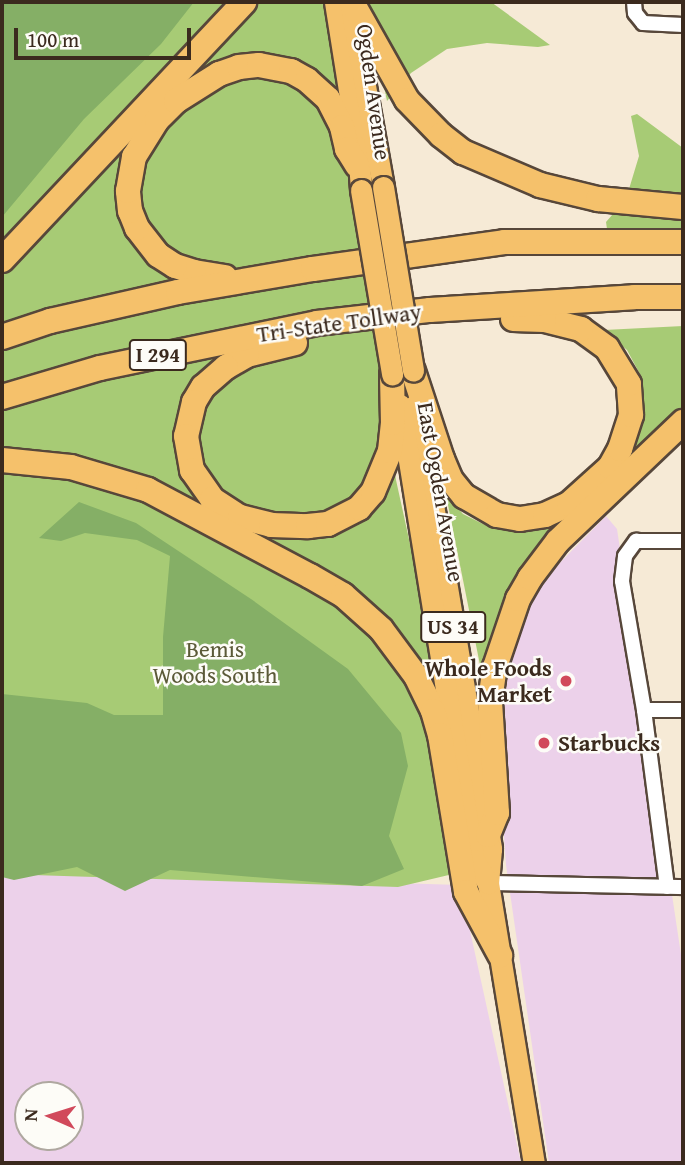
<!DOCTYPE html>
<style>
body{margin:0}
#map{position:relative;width:685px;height:1165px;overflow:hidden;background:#f6ead6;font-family:"Gentium Book Plus",serif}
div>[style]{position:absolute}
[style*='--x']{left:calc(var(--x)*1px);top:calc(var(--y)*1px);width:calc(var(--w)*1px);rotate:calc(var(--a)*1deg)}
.built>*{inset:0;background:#ecd1ea}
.green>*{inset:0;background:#a7cb75}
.forest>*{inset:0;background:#85af66}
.roads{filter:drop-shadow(2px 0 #57473a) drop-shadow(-2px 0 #57473a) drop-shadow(0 2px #57473a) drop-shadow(0 -2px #57473a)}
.street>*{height:14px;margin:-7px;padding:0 7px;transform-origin:7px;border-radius:7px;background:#fff}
.primary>*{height:21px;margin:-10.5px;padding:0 10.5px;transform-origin:10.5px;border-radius:10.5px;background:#f5c16b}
.highway>*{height:24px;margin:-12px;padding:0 12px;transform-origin:12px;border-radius:12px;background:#f5c16b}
.bridges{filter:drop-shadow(2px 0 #57473a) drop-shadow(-2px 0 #57473a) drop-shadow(0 2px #57473a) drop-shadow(0 -2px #57473a)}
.primary-bridge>*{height:21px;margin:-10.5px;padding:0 10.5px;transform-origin:10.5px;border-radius:10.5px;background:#f5c16b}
.dots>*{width:19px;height:19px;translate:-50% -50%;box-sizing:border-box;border:4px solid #fdfcf7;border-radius:50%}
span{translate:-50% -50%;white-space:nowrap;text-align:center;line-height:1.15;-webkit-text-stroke:5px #fdfcf7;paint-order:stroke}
.shield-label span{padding:2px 5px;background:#fdfcf7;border:2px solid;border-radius:5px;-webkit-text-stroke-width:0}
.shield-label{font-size:21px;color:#3b2a1e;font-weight:700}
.street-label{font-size:23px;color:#3b2a1e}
.park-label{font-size:23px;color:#5b5a38}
.poi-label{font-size:23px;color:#3b2a1e;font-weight:700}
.right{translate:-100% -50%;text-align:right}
.left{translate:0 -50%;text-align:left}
.frame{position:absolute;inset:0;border:4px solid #3b2a1e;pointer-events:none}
.north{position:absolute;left:14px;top:1081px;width:70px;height:70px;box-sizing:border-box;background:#fdfcf7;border:2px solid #afa8a0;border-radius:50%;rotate:273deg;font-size:19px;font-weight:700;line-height:28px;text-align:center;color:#3b2a1e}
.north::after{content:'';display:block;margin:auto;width:24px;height:32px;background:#d1495b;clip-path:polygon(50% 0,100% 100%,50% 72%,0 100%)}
.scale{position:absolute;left:14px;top:28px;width:177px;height:32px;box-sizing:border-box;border:4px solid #3b2a1e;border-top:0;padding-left:9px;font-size:21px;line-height:24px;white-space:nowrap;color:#3b2a1e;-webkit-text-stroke:5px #fdfcf7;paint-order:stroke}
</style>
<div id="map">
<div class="built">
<div style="clip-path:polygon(606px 516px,617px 529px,683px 968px,683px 1163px,549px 1163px,506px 865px,500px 778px,502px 705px,515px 636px,540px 583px)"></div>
<div style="clip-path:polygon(evenodd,2px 871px,460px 885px,521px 1163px,2px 1163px,2px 871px,28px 1095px,70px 1095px,70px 1137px,28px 1137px,28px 1095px)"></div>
</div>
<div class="green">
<div style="clip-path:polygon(2px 2px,324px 2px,396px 480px,416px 571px,434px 685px,453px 874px,398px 887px,2px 874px)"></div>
<div style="clip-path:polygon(366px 2px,491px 2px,550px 45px,538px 47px,487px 43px,447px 49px,411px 73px,387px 101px)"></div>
<div style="clip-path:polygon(637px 114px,683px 148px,683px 235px,608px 236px,606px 222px,626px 199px,639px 156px,631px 116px)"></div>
<div style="clip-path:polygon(683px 326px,683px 408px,634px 450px,645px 416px,641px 376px,627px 350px,604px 330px)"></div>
<div style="clip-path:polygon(446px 495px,463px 514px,485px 525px,523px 532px,553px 524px,558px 529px,484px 685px)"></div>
</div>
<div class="forest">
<div style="clip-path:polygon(2px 2px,194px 2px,161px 44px,84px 119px,2px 217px)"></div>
<div style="clip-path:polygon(79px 502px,136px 523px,251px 599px,348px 669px,401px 733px,408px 766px,389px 836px,404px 869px,362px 886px,170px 870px,125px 891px,77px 867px,14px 880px,2px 877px,2px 694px,87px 703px,114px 715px,163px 715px,163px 637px,170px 556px,137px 540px,85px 533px,61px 541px,39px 538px)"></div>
</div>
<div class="roads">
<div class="street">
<div style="--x:634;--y:2;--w:11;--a:85"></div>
<div style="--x:635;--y:13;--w:13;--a:51"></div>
<div style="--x:643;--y:23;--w:40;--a:2.9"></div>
<div style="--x:644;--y:710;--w:39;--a:0"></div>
<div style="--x:488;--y:883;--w:195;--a:1.2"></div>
<div style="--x:667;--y:887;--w:178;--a:-97.4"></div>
<div style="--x:644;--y:710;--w:131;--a:-99.7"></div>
<div style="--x:622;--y:581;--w:25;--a:-83"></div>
<div style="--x:625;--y:556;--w:19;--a:-54"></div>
<div style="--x:636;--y:541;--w:47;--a:0"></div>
</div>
<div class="primary">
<div style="--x:335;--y:2;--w:147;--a:81"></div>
<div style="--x:358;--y:147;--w:43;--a:86"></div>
<div style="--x:351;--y:7;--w:183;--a:79.9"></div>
<div style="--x:416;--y:404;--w:451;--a:80.4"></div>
<div style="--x:491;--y:849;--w:34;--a:95"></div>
<div style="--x:488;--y:883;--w:284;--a:80.7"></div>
<div style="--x:400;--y:405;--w:461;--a:80.8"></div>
<div style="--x:474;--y:860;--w:27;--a:59"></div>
</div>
<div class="highway">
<div style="--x:352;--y:2;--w:112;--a:60.7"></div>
<div style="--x:407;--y:100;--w:49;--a:45.8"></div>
<div style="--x:441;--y:135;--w:28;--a:38"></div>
<div style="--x:463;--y:152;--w:84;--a:23.2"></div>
<div style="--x:540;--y:185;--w:60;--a:13.6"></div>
<div style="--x:598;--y:199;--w:85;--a:5.4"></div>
<div style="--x:2;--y:260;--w:354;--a:-46.8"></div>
<div style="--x:225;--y:277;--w:31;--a:-171"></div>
<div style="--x:194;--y:272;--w:20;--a:-162"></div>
<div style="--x:175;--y:266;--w:20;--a:-147"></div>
<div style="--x:158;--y:255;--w:34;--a:-128"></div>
<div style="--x:137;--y:228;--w:18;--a:-112"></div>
<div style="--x:130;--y:211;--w:20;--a:-96"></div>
<div style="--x:128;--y:191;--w:35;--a:-80"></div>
<div style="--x:134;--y:157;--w:44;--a:-58.1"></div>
<div style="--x:157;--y:120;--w:27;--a:-45"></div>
<div style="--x:176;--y:101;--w:51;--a:-32.1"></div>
<div style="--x:219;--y:74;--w:21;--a:-19"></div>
<div style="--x:239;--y:67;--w:20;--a:-6"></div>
<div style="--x:259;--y:65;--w:33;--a:11"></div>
<div style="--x:291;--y:71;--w:18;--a:29"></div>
<div style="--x:307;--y:80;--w:28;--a:42"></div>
<div style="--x:328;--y:99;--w:31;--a:63"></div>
<div style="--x:342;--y:127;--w:23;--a:77"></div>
<div style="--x:347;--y:149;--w:19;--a:58"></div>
<div style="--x:2;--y:337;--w:51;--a:-18.4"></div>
<div style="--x:50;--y:321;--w:131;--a:-12.8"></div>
<div style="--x:178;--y:292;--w:137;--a:-9.7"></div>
<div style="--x:313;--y:269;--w:193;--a:-8"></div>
<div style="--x:504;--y:242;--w:179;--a:0"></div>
<div style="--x:295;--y:343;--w:49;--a:166"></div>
<div style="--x:247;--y:355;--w:24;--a:150"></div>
<div style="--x:226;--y:367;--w:30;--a:139"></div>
<div style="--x:203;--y:387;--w:17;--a:121"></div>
<div style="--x:194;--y:402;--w:35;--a:103"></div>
<div style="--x:186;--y:436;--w:35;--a:80"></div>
<div style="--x:192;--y:470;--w:35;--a:55"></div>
<div style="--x:212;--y:499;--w:33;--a:33"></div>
<div style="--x:240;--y:517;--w:32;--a:14"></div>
<div style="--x:271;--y:525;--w:37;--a:2"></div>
<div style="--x:308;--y:526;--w:20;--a:-6"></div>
<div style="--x:328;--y:524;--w:35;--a:-27"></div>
<div style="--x:359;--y:508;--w:21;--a:-49"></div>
<div style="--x:373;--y:492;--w:44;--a:-67.5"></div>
<div style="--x:390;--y:451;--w:28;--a:-84"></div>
<div style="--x:393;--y:423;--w:49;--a:-91.2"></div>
<div style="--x:413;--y:371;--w:93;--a:71.8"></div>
<div style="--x:442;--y:459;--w:23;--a:67"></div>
<div style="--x:451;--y:480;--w:21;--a:51"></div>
<div style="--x:464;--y:496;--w:38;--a:30"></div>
<div style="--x:497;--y:515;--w:23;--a:10"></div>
<div style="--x:520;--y:519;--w:25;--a:-9"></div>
<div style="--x:545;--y:515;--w:26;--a:-25"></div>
<div style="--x:569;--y:504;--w:55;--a:-42.1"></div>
<div style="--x:610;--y:467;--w:21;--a:-61"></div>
<div style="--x:620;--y:449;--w:36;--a:-72"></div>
<div style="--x:631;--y:415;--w:31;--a:-94"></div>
<div style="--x:629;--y:384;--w:42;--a:-121.4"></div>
<div style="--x:607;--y:348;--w:32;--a:-144"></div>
<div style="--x:581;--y:329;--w:38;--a:-166"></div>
<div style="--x:544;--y:320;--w:31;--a:-178"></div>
<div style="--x:2;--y:397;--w:102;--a:-16.5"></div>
<div style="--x:100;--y:368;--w:222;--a:-11.7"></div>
<div style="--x:317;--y:323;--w:114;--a:-6.6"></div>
<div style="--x:430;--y:310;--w:204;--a:-3.6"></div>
<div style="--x:634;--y:297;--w:49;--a:0"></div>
<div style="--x:2;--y:460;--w:69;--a:5.8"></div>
<div style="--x:71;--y:467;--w:80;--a:16.6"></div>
<div style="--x:148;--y:490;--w:183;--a:28"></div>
<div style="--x:310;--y:576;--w:38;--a:30"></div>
<div style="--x:343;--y:595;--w:51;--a:41.8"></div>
<div style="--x:381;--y:629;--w:59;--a:53.3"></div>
<div style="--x:416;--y:676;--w:39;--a:64"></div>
<div style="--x:433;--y:711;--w:25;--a:74"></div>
<div style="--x:440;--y:735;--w:159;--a:80.6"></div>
<div style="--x:466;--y:892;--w:72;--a:61.6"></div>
<div style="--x:488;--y:835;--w:24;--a:-68"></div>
<div style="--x:497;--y:813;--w:112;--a:-93.6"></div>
<div style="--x:490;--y:701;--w:34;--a:-82"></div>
<div style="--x:495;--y:667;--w:72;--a:-71.3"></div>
<div style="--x:518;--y:599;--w:24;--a:-60"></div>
<div style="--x:530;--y:578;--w:46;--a:-52.9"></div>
<div style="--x:558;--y:541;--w:173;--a:-43.6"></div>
</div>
</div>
<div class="bridges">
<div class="primary-bridge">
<div style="--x:383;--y:187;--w:186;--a:80.7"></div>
<div style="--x:361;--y:190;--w:187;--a:80.4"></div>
</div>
</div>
<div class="dots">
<div style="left:566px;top:681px;background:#d1495b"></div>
<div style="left:544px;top:743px;background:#d1495b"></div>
</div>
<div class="shield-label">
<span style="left:158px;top:355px">I 294</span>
<span style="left:453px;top:627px">US 34</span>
</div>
<div class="street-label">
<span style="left:374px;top:92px;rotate:82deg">Ogden Avenue</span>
<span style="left:339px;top:323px;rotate:-8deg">Tri-State Tollway</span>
<span style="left:441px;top:492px;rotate:80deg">East Ogden Avenue</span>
</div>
<div class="park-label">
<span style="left:215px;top:662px">Bemis<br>Woods South</span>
</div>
<div class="poi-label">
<span class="right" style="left:552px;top:681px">Whole Foods<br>Market</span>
<span class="left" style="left:558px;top:743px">Starbucks</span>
</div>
<div class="frame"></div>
<div class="north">N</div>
<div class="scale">100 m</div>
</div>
